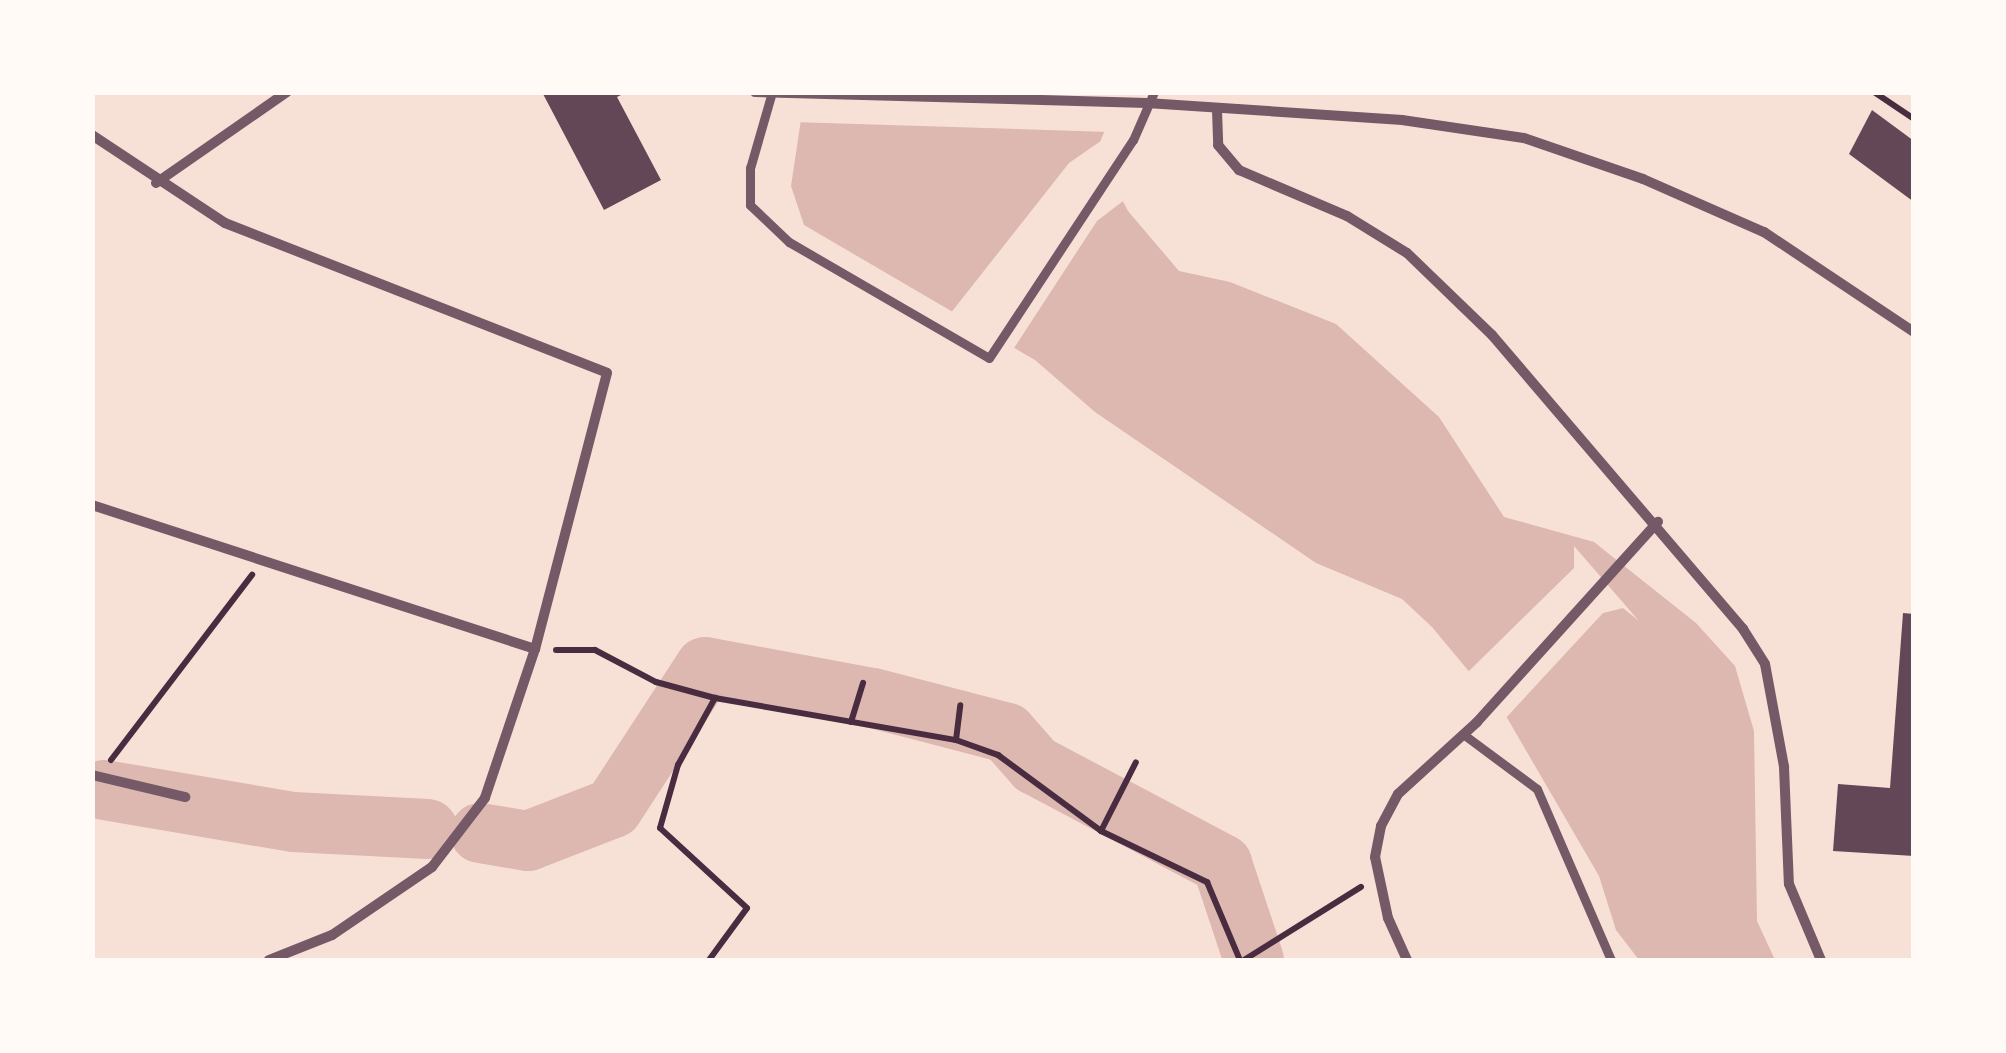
<!DOCTYPE html>
<style>
body{margin:0}
#map{position:relative;width:2006px;height:1053px;overflow:hidden;background:#f7e1d7;font-family:"Varela Round",sans-serif}
div>[style]{position:absolute}
[style*='--x']{left:calc(var(--x)*1px);top:calc(var(--y)*1px);width:calc(var(--w)*1px);rotate:calc(var(--a)*1deg)}
.water>*{inset:0;background:#dcb8b0}
.pier>*{inset:0;background:#f7e1d7}
.river>*{height:60px;margin:-30px;padding:0 30px;transform-origin:30px;border-radius:30px;background:#dcb8b0}
.building>*{inset:0;background:#644757}
.path>*{height:6px;margin:-3px;padding:0 3px;transform-origin:3px;border-radius:3px;background:#4a2c40}
.pedestrian>*{height:9px;margin:-4.5px;padding:0 4.5px;transform-origin:4.5px;border-radius:4.5px;background:#755966}
.minor>*{height:10px;margin:-5px;padding:0 5px;transform-origin:5px;border-radius:5px;background:#755966}
span{translate:-50% -50%;white-space:nowrap;text-align:center;line-height:1.15;-webkit-text-stroke:9px #fffaf5;paint-order:stroke}
.frame{position:absolute;inset:0;border:95px solid #fffaf5;pointer-events:none}
</style>
<div id="map">
<div class="water">
<div style="clip-path:polygon(805px 93px,1120px 94px,1100px 142px,1102px 161px,1128px 211px,1179px 271px,1230px 282px,1336px 324px,1439px 417px,1504px 517px,1594px 542px,1696px 623px,1735px 666px,1754px 731px,1757px 921px,1775px 960px,1639px 960px,1616px 930px,1599px 876px,1506px 716px,1432px 627px,1402px 599px,1316px 563px,1095px 412px,1035px 360px,804px 225px,791px 186px)"></div>
</div>
<div class="pier">
<div style="clip-path:polygon(800px 92px,1126px 93px,1110px 132px,793px 122px)"></div>
<div style="clip-path:polygon(1108px 136px,1107px 160px,1127px 198px,1097px 221px,1014px 348px,950px 314px,1069px 163px)"></div>
<div style="clip-path:polygon(1574px 546px,1639px 621px,1623px 608px,1603px 613px,1503px 721px,1468px 672px,1574px 568px)"></div>
</div>
<div class="river">
<div style="--x:104;--y:790;--w:192;--a:9.6"></div>
<div style="--x:293;--y:822;--w:135;--a:3"></div>
<div style="--x:480;--y:833;--w:49;--a:9.5"></div>
<div style="--x:528;--y:841;--w:91;--a:-21.2"></div>
<div style="--x:613;--y:808;--w:168;--a:-56.9"></div>
<div style="--x:705;--y:667;--w:171;--a:10.5"></div>
<div style="--x:873;--y:698;--w:138;--a:14.6"></div>
<div style="--x:1007;--y:733;--w:43;--a:48.8"></div>
<div style="--x:1035;--y:765;--w:212;--a:27.9"></div>
<div style="--x:1222;--y:864;--w:101;--a:71.6"></div>
</div>
<div class="building">
<div style="clip-path:polygon(542px 92px,627px 92px,617px 97px,661px 180px,604px 210px)"></div>
<div style="clip-path:polygon(1872px 110px,1914px 141px,1914px 202px,1849px 154px)"></div>
<div style="clip-path:polygon(1903px 613px,1914px 614px,1914px 856px,1833px 851px,1838px 784px,1890px 788px)"></div>
</div>
<div class="path">
<div style="--x:1874;--y:92;--w:48;--a:34"></div>
<div style="--x:556;--y:650;--w:39;--a:0"></div>
<div style="--x:595;--y:650;--w:69;--a:27.7"></div>
<div style="--x:656;--y:682;--w:61;--a:15.2"></div>
<div style="--x:715;--y:698;--w:245;--a:9.9"></div>
<div style="--x:956;--y:740;--w:45;--a:19.7"></div>
<div style="--x:998;--y:755;--w:128;--a:36.4"></div>
<div style="--x:1101;--y:831;--w:118;--a:25.7"></div>
<div style="--x:1207;--y:882;--w:85;--a:67.1"></div>
<div style="--x:851;--y:722;--w:41;--a:-72.9"></div>
<div style="--x:956;--y:740;--w:35;--a:-83"></div>
<div style="--x:111;--y:760;--w:233;--a:-52.7"></div>
<div style="--x:1101;--y:831;--w:77;--a:-63.1"></div>
<div style="--x:709;--y:960;--w:64;--a:-53.8"></div>
<div style="--x:747;--y:908;--w:118;--a:-137.4"></div>
<div style="--x:660;--y:828;--w:66;--a:-74.1"></div>
<div style="--x:678;--y:765;--w:77;--a:-61.1"></div>
<div style="--x:1244;--y:960;--w:138;--a:-32"></div>
</div>
<div class="pedestrian">
<div style="--x:772;--y:92;--w:79;--a:106.1"></div>
<div style="--x:750;--y:168;--w:37;--a:90"></div>
<div style="--x:750;--y:205;--w:54;--a:43.5"></div>
<div style="--x:789;--y:242;--w:231;--a:30.1"></div>
<div style="--x:989;--y:358;--w:261;--a:-56.6"></div>
<div style="--x:1133;--y:140;--w:52;--a:-66.4"></div>
<div style="--x:1463;--y:734;--w:92;--a:36.6"></div>
<div style="--x:1537;--y:789;--w:186;--a:66.6"></div>
</div>
<div class="minor">
<div style="--x:755;--y:92;--w:392;--a:1.6"></div>
<div style="--x:1147;--y:103;--w:256;--a:3.8"></div>
<div style="--x:1402;--y:120;--w:123;--a:8.4"></div>
<div style="--x:1524;--y:138;--w:126;--a:19"></div>
<div style="--x:1643;--y:179;--w:132;--a:23.7"></div>
<div style="--x:1764;--y:232;--w:180;--a:33.7"></div>
<div style="--x:1217;--y:110;--w:35;--a:88"></div>
<div style="--x:1218;--y:145;--w:33;--a:50"></div>
<div style="--x:1239;--y:170;--w:117;--a:23.1"></div>
<div style="--x:1347;--y:216;--w:70;--a:31.7"></div>
<div style="--x:1407;--y:253;--w:118;--a:44"></div>
<div style="--x:1492;--y:335;--w:387;--a:49.5"></div>
<div style="--x:1743;--y:629;--w:41;--a:57.8"></div>
<div style="--x:1765;--y:664;--w:105;--a:79.5"></div>
<div style="--x:1784;--y:767;--w:117;--a:87.6"></div>
<div style="--x:1789;--y:884;--w:82;--a:67.2"></div>
<div style="--x:92;--y:135;--w:159;--a:33.5"></div>
<div style="--x:225;--y:223;--w:410;--a:21.4"></div>
<div style="--x:607;--y:373;--w:285;--a:104.6"></div>
<div style="--x:535;--y:649;--w:157;--a:108.6"></div>
<div style="--x:485;--y:798;--w:87;--a:127.5"></div>
<div style="--x:432;--y:867;--w:121;--a:145.8"></div>
<div style="--x:332;--y:935;--w:68;--a:158.4"></div>
<div style="--x:156;--y:183;--w:160;--a:-34.8"></div>
<div style="--x:92;--y:505;--w:466;--a:18"></div>
<div style="--x:92;--y:775;--w:96;--a:13.3"></div>
<div style="--x:1407;--y:960;--w:46;--a:-114.3"></div>
<div style="--x:1388;--y:918;--w:62;--a:-102"></div>
<div style="--x:1375;--y:857;--w:32;--a:-79"></div>
<div style="--x:1381;--y:826;--w:36;--a:-62"></div>
<div style="--x:1398;--y:794;--w:107;--a:-42.3"></div>
<div style="--x:1477;--y:722;--w:270;--a:-47.9"></div>
</div>
<div class="frame"></div>
</div>
